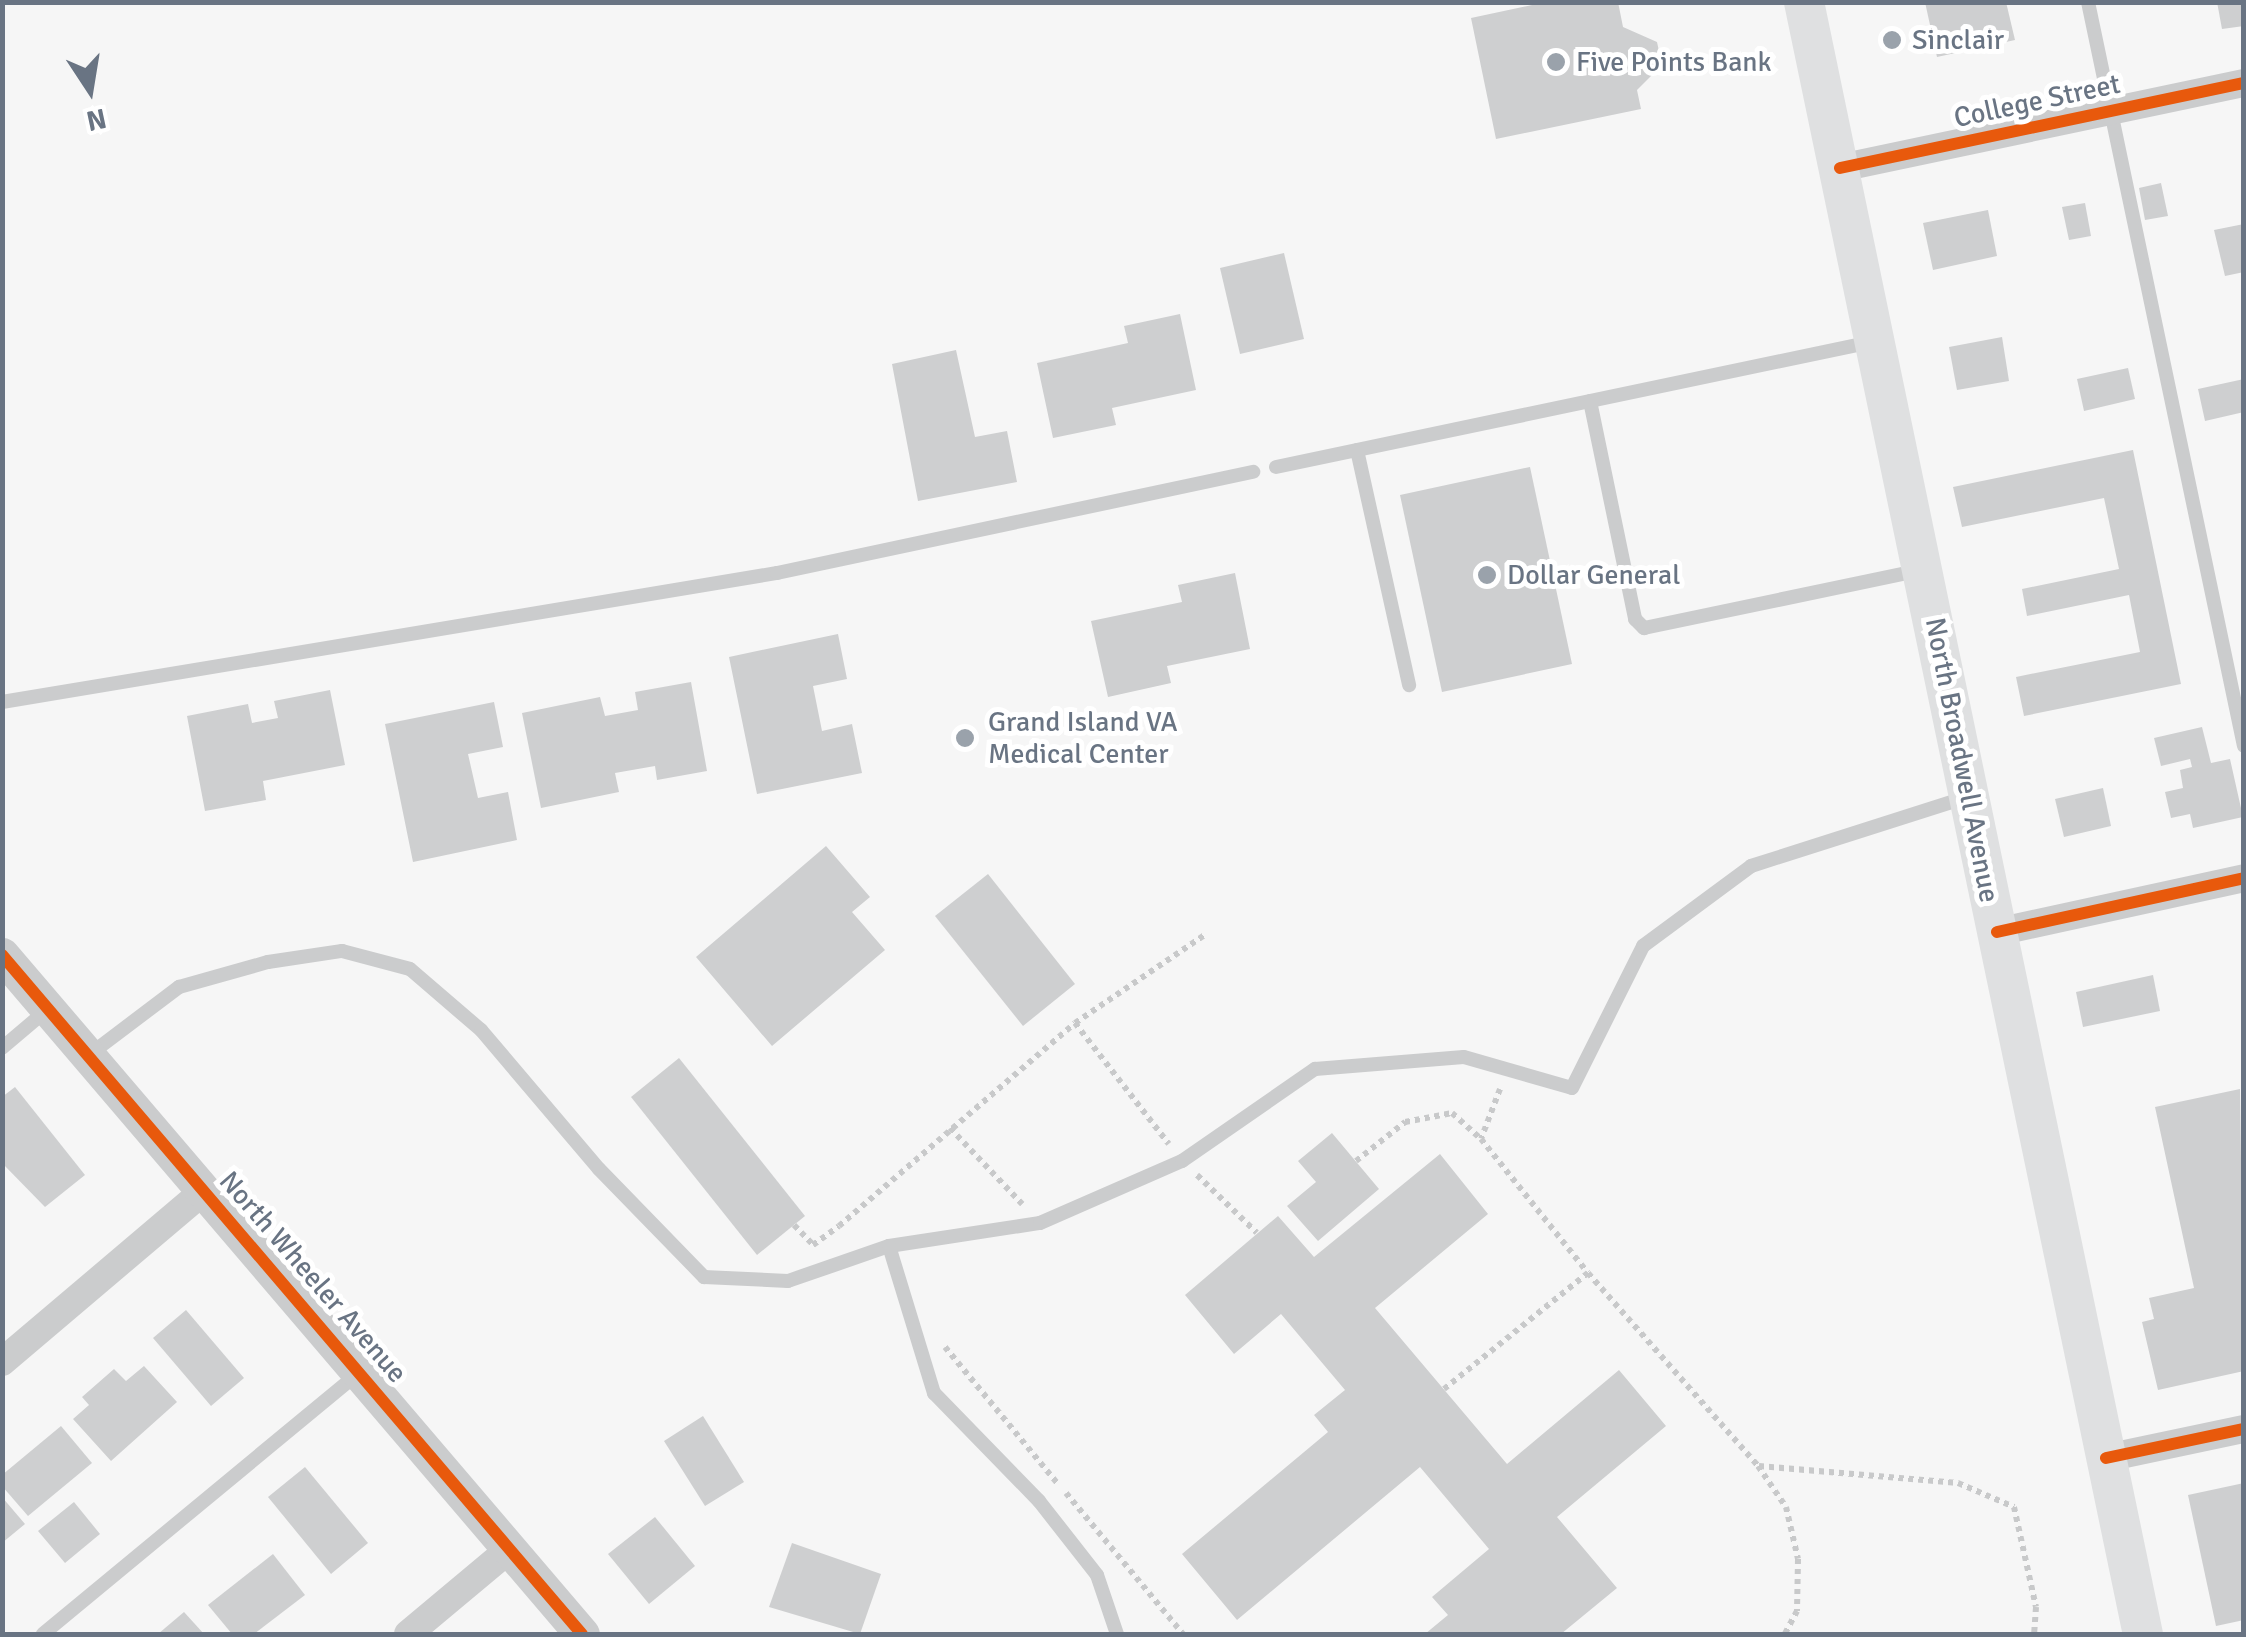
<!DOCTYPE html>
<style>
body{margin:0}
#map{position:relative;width:2246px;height:1637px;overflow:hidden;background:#f6f6f6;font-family:Signika,sans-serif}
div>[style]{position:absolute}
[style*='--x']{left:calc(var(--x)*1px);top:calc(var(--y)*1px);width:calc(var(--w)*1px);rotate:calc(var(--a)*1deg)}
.building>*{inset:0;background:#cecfd0}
.path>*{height:6px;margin-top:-3px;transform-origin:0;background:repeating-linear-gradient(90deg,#c8c9ca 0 5px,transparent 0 10px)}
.service>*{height:14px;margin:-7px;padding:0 7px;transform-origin:7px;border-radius:7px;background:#cbcccd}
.minor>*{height:28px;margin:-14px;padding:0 14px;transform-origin:14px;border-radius:14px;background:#cbcccd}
.tertiary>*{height:35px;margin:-17.5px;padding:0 17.5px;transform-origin:17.5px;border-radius:17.5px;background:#cbcccd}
.secondary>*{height:40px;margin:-20px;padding:0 20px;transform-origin:20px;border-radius:20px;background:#dfe0e1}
.cycleway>*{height:12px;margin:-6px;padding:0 6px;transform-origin:6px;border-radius:6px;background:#e8590c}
.dots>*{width:28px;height:28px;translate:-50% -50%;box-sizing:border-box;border:5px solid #fff;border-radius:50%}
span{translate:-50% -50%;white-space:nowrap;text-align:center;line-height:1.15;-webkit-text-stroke:10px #fff;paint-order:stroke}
.poi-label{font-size:28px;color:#697483}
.left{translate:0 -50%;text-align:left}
.street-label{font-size:28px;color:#697483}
.frame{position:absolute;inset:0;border:5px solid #697483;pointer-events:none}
.north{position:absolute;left:40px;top:40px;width:100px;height:100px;-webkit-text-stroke:8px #fff;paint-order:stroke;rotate:168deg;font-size:28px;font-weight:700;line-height:40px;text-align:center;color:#697483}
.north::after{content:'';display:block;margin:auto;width:35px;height:45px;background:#697483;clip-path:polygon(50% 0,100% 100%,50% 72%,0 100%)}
</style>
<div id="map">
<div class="building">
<div style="clip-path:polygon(1546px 2px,1618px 2px,1623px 27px,1657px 42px,1662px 65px,1637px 90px,1641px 109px,1496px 139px,1471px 18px)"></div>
<div style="clip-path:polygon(1925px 2px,2006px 2px,2015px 40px,1937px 57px)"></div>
<div style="clip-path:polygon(2217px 2px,2244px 2px,2244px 26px,2222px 29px)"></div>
<div style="clip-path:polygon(2161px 183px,2168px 216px,2145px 220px,2139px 188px)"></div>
<div style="clip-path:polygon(2085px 203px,2091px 236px,2069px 240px,2062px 207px)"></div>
<div style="clip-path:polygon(1988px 210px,1997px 256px,1933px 270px,1923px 223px)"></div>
<div style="clip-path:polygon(2244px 224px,2244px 272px,2225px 276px,2214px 230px)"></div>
<div style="clip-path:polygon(1284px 253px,1304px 339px,1240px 354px,1220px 268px)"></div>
<div style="clip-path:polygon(1180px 314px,1196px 390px,1112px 408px,1116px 425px,1053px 438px,1037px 363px,1128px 343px,1124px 326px)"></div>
<div style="clip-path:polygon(2002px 337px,2009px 381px,1957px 390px,1949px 347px)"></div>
<div style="clip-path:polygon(956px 350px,975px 437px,1007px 431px,1017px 482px,918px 501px,892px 364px)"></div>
<div style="clip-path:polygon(2128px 368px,2135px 399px,2084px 411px,2077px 379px)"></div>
<div style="clip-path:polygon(2244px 379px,2244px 412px,2205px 421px,2198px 389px)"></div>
<div style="clip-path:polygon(2133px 450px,2181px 684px,2024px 716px,2016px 677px,2140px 652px,2129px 595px,2027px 616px,2022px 589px,2119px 569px,2104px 498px,1962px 527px,1953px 487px)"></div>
<div style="clip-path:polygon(1530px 467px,1572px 664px,1442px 692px,1400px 495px)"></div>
<div style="clip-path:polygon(1235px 573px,1250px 649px,1167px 666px,1171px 683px,1108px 697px,1091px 621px,1182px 602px,1178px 585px)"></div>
<div style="clip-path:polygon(838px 634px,847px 679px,813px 686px,822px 731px,852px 724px,862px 773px,757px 794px,729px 657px)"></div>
<div style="clip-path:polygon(691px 682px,707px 771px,657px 780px,655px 766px,615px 773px,619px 792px,541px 808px,522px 713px,600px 697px,605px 716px,638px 710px,635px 692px)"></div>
<div style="clip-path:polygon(330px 690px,345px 765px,263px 781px,266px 800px,205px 811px,187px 716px,248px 704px,252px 723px,278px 718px,274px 701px)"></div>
<div style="clip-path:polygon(494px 702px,503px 747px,468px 754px,478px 798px,508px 792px,517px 840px,413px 862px,385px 724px)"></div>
<div style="clip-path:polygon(2202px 727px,2211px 763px,2230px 759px,2243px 817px,2193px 828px,2190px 814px,2171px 818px,2165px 792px,2183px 788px,2180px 770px,2192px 767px,2190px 759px,2161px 766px,2154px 738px)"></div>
<div style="clip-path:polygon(2103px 788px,2111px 826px,2064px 837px,2055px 799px)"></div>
<div style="clip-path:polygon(826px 846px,870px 897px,852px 912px,885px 950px,772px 1046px,696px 957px)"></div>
<div style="clip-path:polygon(988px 874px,1075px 984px,1023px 1026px,935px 916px)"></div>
<div style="clip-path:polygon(2153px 975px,2160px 1011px,2083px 1027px,2076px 992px)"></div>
<div style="clip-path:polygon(679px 1058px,805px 1216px,757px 1255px,631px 1097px)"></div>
<div style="clip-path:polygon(15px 1087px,85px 1175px,45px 1207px,2px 1163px,2px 1097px)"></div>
<div style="clip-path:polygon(2240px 1089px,2244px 1371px,2158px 1390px,2142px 1322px,2154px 1319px,2149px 1298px,2194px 1288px,2155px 1107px)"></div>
<div style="clip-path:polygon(1332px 1133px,1379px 1189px,1318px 1241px,1287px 1206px,1316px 1182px,1298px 1161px)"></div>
<div style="clip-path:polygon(1440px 1154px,1488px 1214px,1375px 1308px,1507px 1464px,1619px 1370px,1666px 1426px,1557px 1517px,1617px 1588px,1561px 1634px,1425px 1634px,1448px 1615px,1432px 1597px,1489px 1549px,1420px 1467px,1237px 1620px,1182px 1554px,1328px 1432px,1314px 1415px,1345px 1390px,1281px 1314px,1234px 1354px,1185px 1295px,1278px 1216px,1314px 1257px)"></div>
<div style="clip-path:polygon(186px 1310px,244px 1378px,211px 1406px,153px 1338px)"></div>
<div style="clip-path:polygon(144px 1366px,177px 1402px,111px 1461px,73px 1419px,89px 1405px,82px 1397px,114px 1369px,126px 1381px)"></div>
<div style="clip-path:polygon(703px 1416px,744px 1482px,705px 1506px,664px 1441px)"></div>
<div style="clip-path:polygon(61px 1426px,92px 1463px,28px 1516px,2px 1486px,2px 1475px)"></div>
<div style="clip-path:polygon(305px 1467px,368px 1543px,331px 1574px,268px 1497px)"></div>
<div style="clip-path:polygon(2244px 1483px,2244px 1620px,2216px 1626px,2188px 1495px)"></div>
<div style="clip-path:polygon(2px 1497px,25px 1524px,2px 1543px)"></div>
<div style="clip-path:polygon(74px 1502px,100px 1534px,65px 1563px,38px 1531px)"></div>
<div style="clip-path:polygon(655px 1517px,695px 1566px,649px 1604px,608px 1554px)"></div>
<div style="clip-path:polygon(792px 1543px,881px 1574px,860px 1634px,769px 1607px)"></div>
<div style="clip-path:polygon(273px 1554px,305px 1595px,254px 1634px,232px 1634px,208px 1605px)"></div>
<div style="clip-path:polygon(184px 1612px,204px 1634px,158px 1634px)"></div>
</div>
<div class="path">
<div style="--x:1075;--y:1023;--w:158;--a:-34.2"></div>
<div style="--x:1500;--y:1089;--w:53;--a:110.8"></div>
<div style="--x:1481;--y:1139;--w:171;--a:51.4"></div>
<div style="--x:1588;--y:1273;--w:257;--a:48.6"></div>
<div style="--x:1758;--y:1466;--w:50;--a:55.7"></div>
<div style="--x:1786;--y:1507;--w:53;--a:77"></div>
<div style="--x:1798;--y:1559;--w:52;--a:91.1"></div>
<div style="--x:1797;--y:1611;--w:26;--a:118"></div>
<div style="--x:950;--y:1128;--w:105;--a:46.5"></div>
<div style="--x:1356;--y:1161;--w:63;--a:-38.5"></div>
<div style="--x:1405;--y:1122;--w:48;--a:-10.8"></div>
<div style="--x:1452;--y:1113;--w:39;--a:42"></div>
<div style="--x:1197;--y:1175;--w:83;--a:44"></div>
<div style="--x:794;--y:1225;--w:28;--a:46"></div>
<div style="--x:813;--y:1245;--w:32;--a:-36"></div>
<div style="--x:839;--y:1226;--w:311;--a:-40.7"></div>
<div style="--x:1075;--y:1023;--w:153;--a:52.2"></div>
<div style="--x:945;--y:1347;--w:178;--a:50.5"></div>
<div style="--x:1444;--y:1389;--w:185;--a:-38.9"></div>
<div style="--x:1759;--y:1466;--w:200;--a:4.9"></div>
<div style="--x:1958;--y:1483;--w:61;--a:23.2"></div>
<div style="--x:2014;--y:1507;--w:102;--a:77.6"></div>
<div style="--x:2036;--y:1607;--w:27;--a:94"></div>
<div style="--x:1066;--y:1493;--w:183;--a:50.3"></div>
</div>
<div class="service">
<div style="--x:2088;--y:2;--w:760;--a:78.16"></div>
<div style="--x:1590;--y:401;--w:223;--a:78.3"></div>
<div style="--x:1635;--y:619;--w:13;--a:45"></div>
<div style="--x:1644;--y:628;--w:279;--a:-11.8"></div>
<div style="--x:1357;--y:450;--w:241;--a:77.5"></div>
<div style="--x:1276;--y:467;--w:608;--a:-11.86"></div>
<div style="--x:2;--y:702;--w:786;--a:-9.45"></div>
<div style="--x:777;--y:573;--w:487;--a:-12"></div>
<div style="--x:2;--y:1048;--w:60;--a:-40.3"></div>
<div style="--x:89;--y:1055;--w:113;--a:-37.1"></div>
<div style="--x:179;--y:987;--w:92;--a:-15.7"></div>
<div style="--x:268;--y:962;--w:75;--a:-8.5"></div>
<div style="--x:342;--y:951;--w:70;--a:14.8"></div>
<div style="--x:410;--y:969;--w:94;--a:40.7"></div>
<div style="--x:481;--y:1030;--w:182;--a:49.7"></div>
<div style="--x:599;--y:1169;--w:151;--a:45.8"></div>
<div style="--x:704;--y:1277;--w:84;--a:2.7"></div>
<div style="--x:788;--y:1281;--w:107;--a:-19.1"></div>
<div style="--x:889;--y:1246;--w:153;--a:-8.7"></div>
<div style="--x:1040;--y:1223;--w:155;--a:-23.6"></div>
<div style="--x:1182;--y:1161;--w:162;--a:-34.7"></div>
<div style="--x:1315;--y:1069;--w:149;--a:-4.6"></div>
<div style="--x:1464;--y:1057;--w:112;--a:16"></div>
<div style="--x:1572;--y:1088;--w:159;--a:-63.4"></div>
<div style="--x:1643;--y:946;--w:134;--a:-36.5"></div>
<div style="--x:1751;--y:866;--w:227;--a:-17.7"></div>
<div style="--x:889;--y:1246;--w:154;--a:73"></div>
<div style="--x:934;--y:1393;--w:151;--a:45.8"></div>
<div style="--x:1039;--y:1501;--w:94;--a:51.9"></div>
<div style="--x:1097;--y:1575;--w:62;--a:71.3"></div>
<div style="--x:43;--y:1634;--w:409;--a:-39.6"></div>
</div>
<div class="minor">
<div style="--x:1840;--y:168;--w:413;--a:-11.9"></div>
<div style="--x:1997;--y:932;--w:253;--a:-12.3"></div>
<div style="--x:2;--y:1362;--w:266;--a:-40.3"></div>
<div style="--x:2106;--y:1458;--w:141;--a:-11.9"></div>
<div style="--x:408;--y:1634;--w:134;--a:-39.9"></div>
</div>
<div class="tertiary">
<div style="--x:2;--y:955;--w:893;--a:49.5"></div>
</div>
<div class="secondary">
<div style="--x:1804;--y:2;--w:1667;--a:78.27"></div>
</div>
<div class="cycleway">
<div style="--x:1840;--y:168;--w:413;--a:-11.9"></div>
<div style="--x:1997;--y:932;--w:253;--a:-12.3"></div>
<div style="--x:2;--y:955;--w:893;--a:49.5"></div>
<div style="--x:2106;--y:1458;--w:141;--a:-11.9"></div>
</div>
<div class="dots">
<div style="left:1892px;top:40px;background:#9aa2ab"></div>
<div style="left:1556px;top:62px;background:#9aa2ab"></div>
<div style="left:1487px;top:575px;background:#9aa2ab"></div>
<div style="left:965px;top:738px;background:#9aa2ab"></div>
</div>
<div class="poi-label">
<span class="left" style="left:1912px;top:40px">Sinclair</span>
<span class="left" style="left:1576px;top:62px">Five Points Bank</span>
<span class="left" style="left:1507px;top:575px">Dollar General</span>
<span class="left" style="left:988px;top:738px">Grand Island VA<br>Medical Center</span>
</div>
<div class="street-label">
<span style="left:2037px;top:101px;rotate:-12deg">College Street</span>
<span style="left:1962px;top:760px;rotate:79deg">North Broadwell Avenue</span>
<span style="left:313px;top:1277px;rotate:49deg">North Wheeler Avenue</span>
</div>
<div class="frame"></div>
<div class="north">N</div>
</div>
